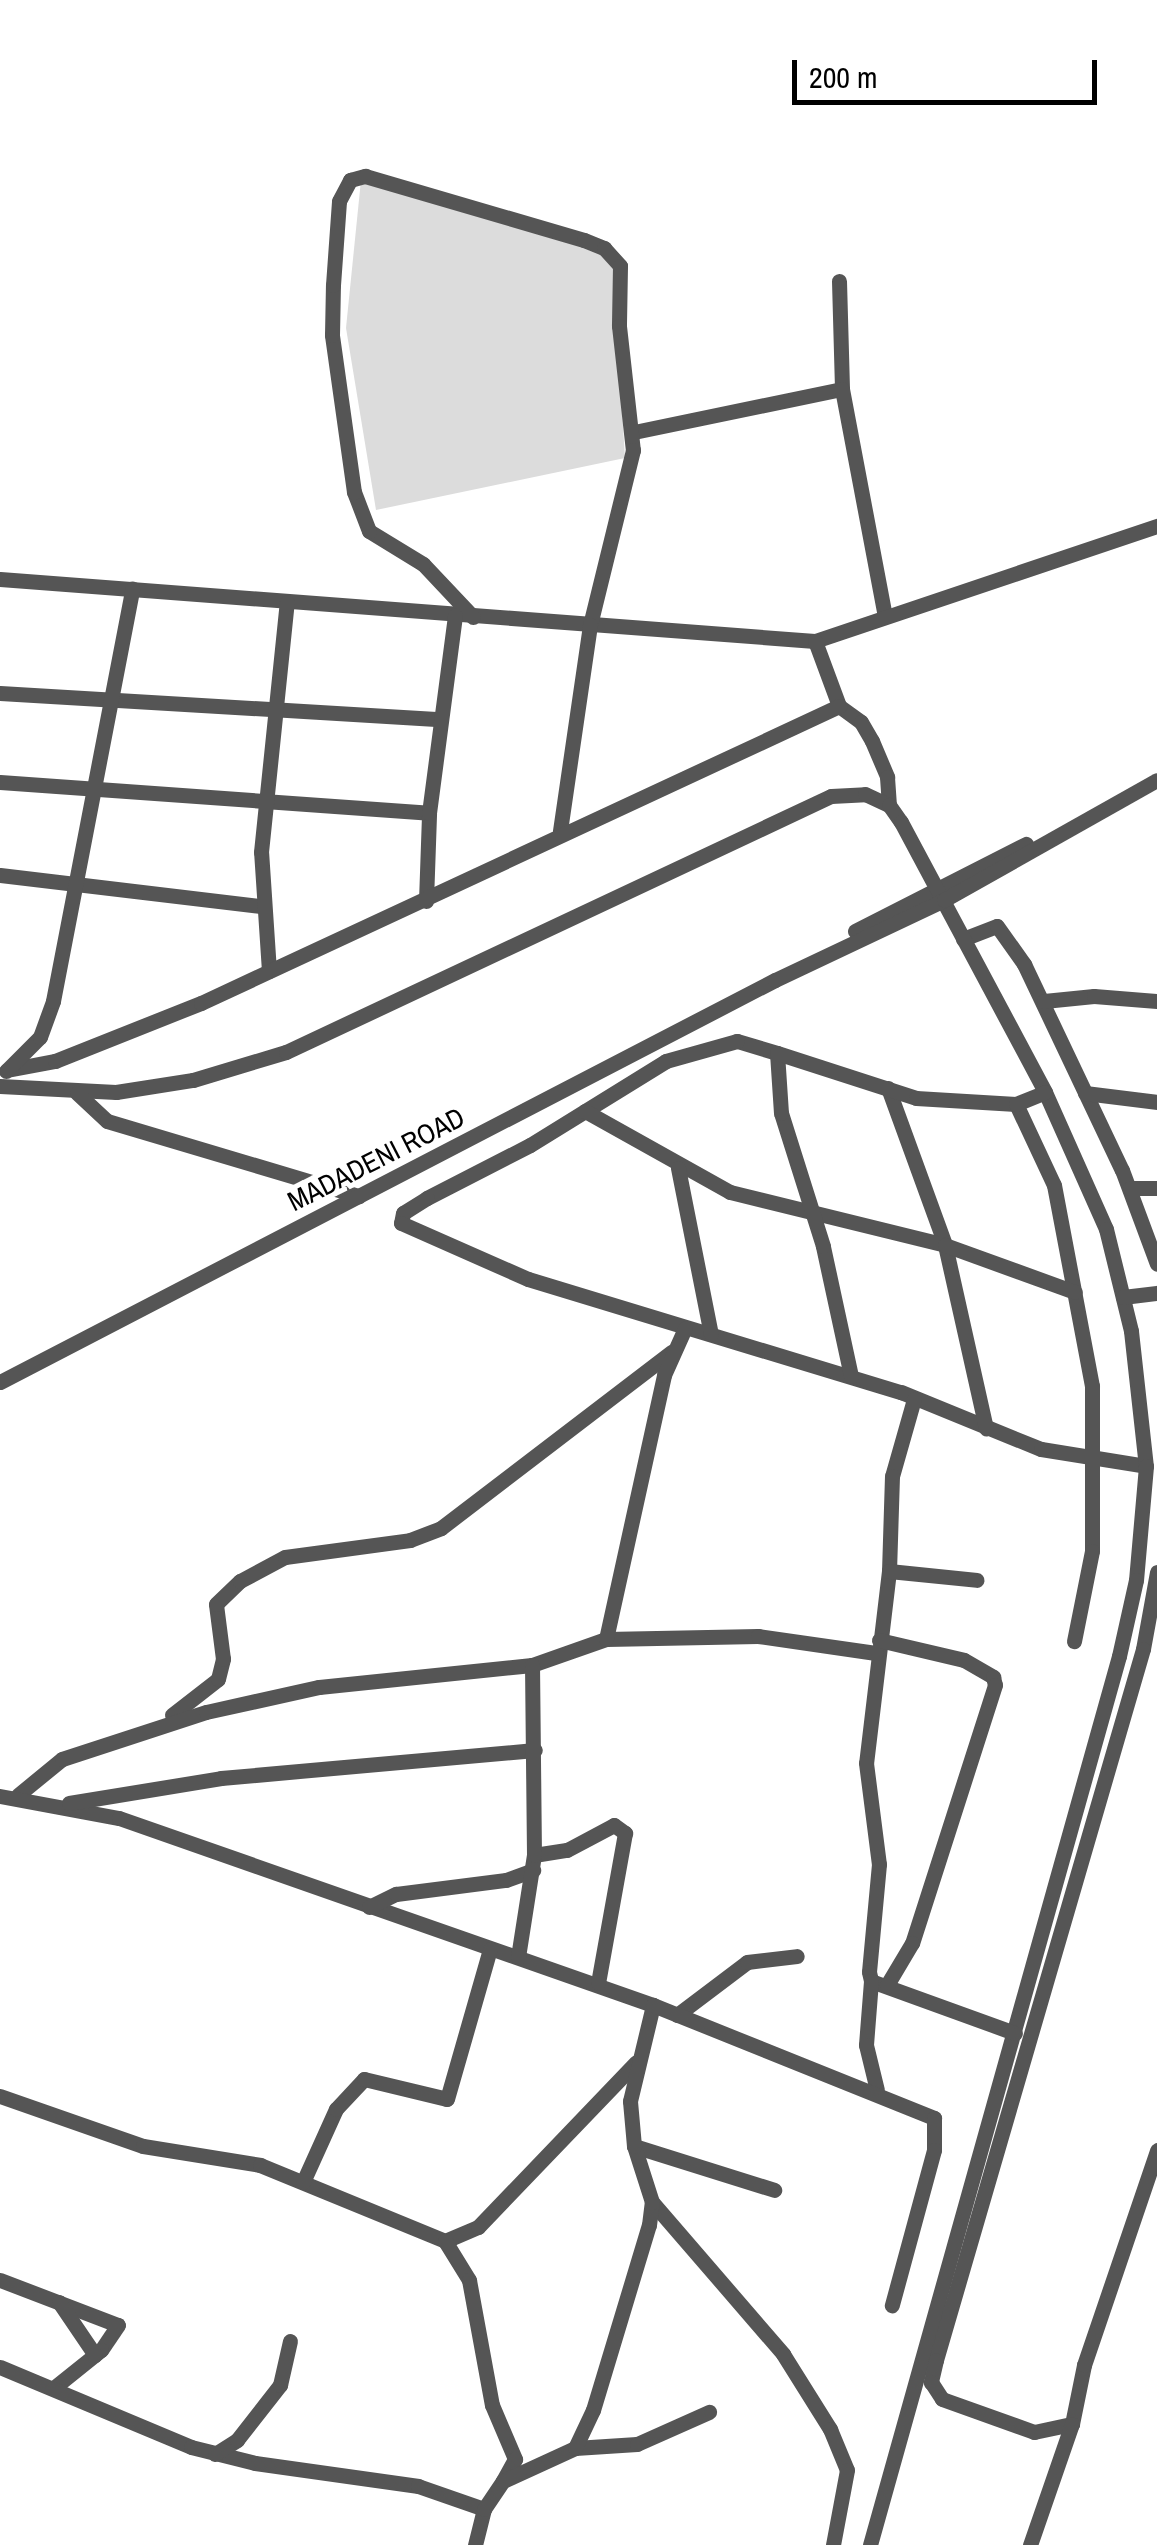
<!DOCTYPE html>
<style>
body{margin:0}
#map{position:relative;width:1157px;height:2545px;overflow:hidden;background:#fff;font-family:"Archivo Narrow",sans-serif}
div>[style]{position:absolute}
[style*='--x']{left:calc(var(--x)*1px);top:calc(var(--y)*1px);width:calc(var(--w)*1px);rotate:calc(var(--a)*1deg)}
.green>*{inset:0;background:#dcdcdc}
.minor>*{height:15px;margin:-7.5px;padding:0 7.5px;transform-origin:7.5px;border-radius:7.5px;background:#555}
span{translate:-50% -50%;white-space:nowrap;text-align:center;line-height:1.15;-webkit-text-stroke:10px #fff;paint-order:stroke}
.street-label{font-size:28px;color:#000}
.scale{position:absolute;left:792px;top:60px;width:305px;height:45px;box-sizing:border-box;border:5px solid #000;border-top:0;padding-left:12px;font-size:30px;line-height:35px;white-space:nowrap;color:#000;-webkit-text-stroke:8px #fff;paint-order:stroke}
</style>
<div id="map">
<div class="green">
<div style="clip-path:polygon(361px 180px,604px 253px,613px 268px,625px 458px,376px 510px,346px 328px)"></div>
</div>
<div class="minor">
<div style="--x:839;--y:281;--w:108;--a:88.4"></div>
<div style="--x:634;--y:432;--w:212;--a:-11.7"></div>
<div style="--x:842;--y:389;--w:231;--a:79.3"></div>
<div style="--x:0;--y:579;--w:817;--a:4.35"></div>
<div style="--x:815;--y:641;--w:361;--a:-18.6"></div>
<div style="--x:473;--y:617;--w:73;--a:-133.3"></div>
<div style="--x:423;--y:564;--w:63;--a:-148.6"></div>
<div style="--x:369;--y:531;--w:42;--a:-111"></div>
<div style="--x:354;--y:492;--w:159;--a:-98"></div>
<div style="--x:332;--y:335;--w:50;--a:-88.9"></div>
<div style="--x:333;--y:285;--w:84;--a:-85.9"></div>
<div style="--x:339;--y:201;--w:24;--a:-62"></div>
<div style="--x:350;--y:180;--w:16;--a:-15"></div>
<div style="--x:365;--y:176;--w:228;--a:16.3"></div>
<div style="--x:584;--y:240;--w:22;--a:22"></div>
<div style="--x:604;--y:248;--w:24;--a:48"></div>
<div style="--x:620;--y:266;--w:60;--a:91"></div>
<div style="--x:619;--y:326;--w:125;--a:83.6"></div>
<div style="--x:633;--y:450;--w:180;--a:103.8"></div>
<div style="--x:590;--y:625;--w:208;--a:98.3"></div>
<div style="--x:815;--y:641;--w:69;--a:69.7"></div>
<div style="--x:839;--y:706;--w:27;--a:36"></div>
<div style="--x:861;--y:722;--w:22;--a:60"></div>
<div style="--x:872;--y:741;--w:39;--a:67"></div>
<div style="--x:887;--y:777;--w:28;--a:86"></div>
<div style="--x:0;--y:693;--w:441;--a:3.4"></div>
<div style="--x:0;--y:782;--w:430;--a:4.1"></div>
<div style="--x:0;--y:875;--w:263;--a:6.8"></div>
<div style="--x:426;--y:901;--w:88;--a:-88"></div>
<div style="--x:429;--y:813;--w:199;--a:-82.5"></div>
<div style="--x:855;--y:931;--w:192;--a:-27"></div>
<div style="--x:963;--y:939;--w:36;--a:-21"></div>
<div style="--x:997;--y:926;--w:47;--a:54.6"></div>
<div style="--x:1024;--y:964;--w:228;--a:64.6"></div>
<div style="--x:1122;--y:1170;--w:100;--a:69.6"></div>
<div style="--x:269;--y:971;--w:119;--a:-93.8"></div>
<div style="--x:261;--y:852;--w:251;--a:-84.1"></div>
<div style="--x:1044;--y:1001;--w:50;--a:-5.7"></div>
<div style="--x:1094;--y:996;--w:63;--a:4.5"></div>
<div style="--x:777;--y:1053;--w:42;--a:-163.3"></div>
<div style="--x:737;--y:1041;--w:74;--a:164.3"></div>
<div style="--x:666;--y:1061;--w:160;--a:148.3"></div>
<div style="--x:530;--y:1145;--w:116;--a:152.8"></div>
<div style="--x:427;--y:1198;--w:28;--a:148"></div>
<div style="--x:403;--y:1213;--w:10;--a:101"></div>
<div style="--x:401;--y:1223;--w:139;--a:23.8"></div>
<div style="--x:528;--y:1279;--w:390;--a:16.9"></div>
<div style="--x:901;--y:1392;--w:151;--a:22.2"></div>
<div style="--x:1041;--y:1449;--w:106;--a:9.2"></div>
<div style="--x:7;--y:1070;--w:49;--a:-10.6"></div>
<div style="--x:55;--y:1061;--w:157;--a:-21.7"></div>
<div style="--x:201;--y:1003;--w:704;--a:-24.96"></div>
<div style="--x:6;--y:1071;--w:48;--a:-45"></div>
<div style="--x:40;--y:1037;--w:38;--a:-70"></div>
<div style="--x:53;--y:1001;--w:420;--a:-79.1"></div>
<div style="--x:0;--y:1086;--w:116;--a:3"></div>
<div style="--x:116;--y:1092;--w:78;--a:-8.9"></div>
<div style="--x:193;--y:1080;--w:97;--a:-16.8"></div>
<div style="--x:286;--y:1052;--w:602;--a:-25.16"></div>
<div style="--x:831;--y:796;--w:34;--a:-3"></div>
<div style="--x:865;--y:794;--w:26;--a:25"></div>
<div style="--x:889;--y:805;--w:21;--a:55"></div>
<div style="--x:901;--y:822;--w:306;--a:61.9"></div>
<div style="--x:1045;--y:1092;--w:150;--a:66"></div>
<div style="--x:1106;--y:1229;--w:105;--a:76.2"></div>
<div style="--x:1131;--y:1331;--w:136;--a:83.7"></div>
<div style="--x:1146;--y:1466;--w:114;--a:95"></div>
<div style="--x:1136;--y:1580;--w:78;--a:102.6"></div>
<div style="--x:1119;--y:1656;--w:923;--a:105.65"></div>
<div style="--x:888;--y:1088;--w:167;--a:70"></div>
<div style="--x:945;--y:1245;--w:188;--a:77.4"></div>
<div style="--x:77;--y:1093;--w:41;--a:43"></div>
<div style="--x:107;--y:1121;--w:263;--a:16.6"></div>
<div style="--x:1085;--y:1093;--w:73;--a:7.1"></div>
<div style="--x:1016;--y:1104;--w:89;--a:64.9"></div>
<div style="--x:1054;--y:1185;--w:205;--a:79.3"></div>
<div style="--x:1092;--y:1386;--w:165;--a:90"></div>
<div style="--x:1092;--y:1551;--w:92;--a:101.3"></div>
<div style="--x:585;--y:1111;--w:166;--a:29.2"></div>
<div style="--x:730;--y:1192;--w:221;--a:13.8"></div>
<div style="--x:945;--y:1245;--w:138;--a:19.9"></div>
<div style="--x:678;--y:1168;--w:169;--a:78.8"></div>
<div style="--x:1130;--y:1188;--w:27;--a:0"></div>
<div style="--x:1123;--y:1297;--w:34;--a:-7"></div>
<div style="--x:851;--y:1376;--w:133;--a:-102.2"></div>
<div style="--x:823;--y:1246;--w:139;--a:-107.5"></div>
<div style="--x:781;--y:1113;--w:60;--a:-93.8"></div>
<div style="--x:777;--y:1053;--w:146;--a:17.9"></div>
<div style="--x:916;--y:1098;--w:100;--a:3.4"></div>
<div style="--x:1016;--y:1104;--w:31;--a:-22"></div>
<div style="--x:0;--y:1382;--w:873;--a:-27.42"></div>
<div style="--x:775;--y:980;--w:187;--a:-25.3"></div>
<div style="--x:944;--y:900;--w:244;--a:-29.4"></div>
<div style="--x:914;--y:1399;--w:80;--a:105.9"></div>
<div style="--x:892;--y:1476;--w:95;--a:91.8"></div>
<div style="--x:889;--y:1571;--w:193;--a:96.8"></div>
<div style="--x:866;--y:1763;--w:102;--a:82.7"></div>
<div style="--x:879;--y:1864;--w:108;--a:95.3"></div>
<div style="--x:869;--y:1972;--w:9;--a:77"></div>
<div style="--x:871;--y:1981;--w:153;--a:19.9"></div>
<div style="--x:889;--y:1571;--w:88;--a:5.8"></div>
<div style="--x:1157;--y:1572;--w:78;--a:100.3"></div>
<div style="--x:1143;--y:1649;--w:741;--a:106.23"></div>
<div style="--x:936;--y:2360;--w:23;--a:103"></div>
<div style="--x:931;--y:2382;--w:20;--a:57"></div>
<div style="--x:942;--y:2399;--w:98;--a:19.7"></div>
<div style="--x:1034;--y:2432;--w:39;--a:-12"></div>
<div style="--x:1072;--y:2424;--w:60;--a:-78.5"></div>
<div style="--x:1084;--y:2365;--w:227;--a:-71.2"></div>
<div style="--x:606;--y:1639;--w:152;--a:-1.1"></div>
<div style="--x:758;--y:1636;--w:119;--a:8.2"></div>
<div style="--x:879;--y:1640;--w:87;--a:13.2"></div>
<div style="--x:964;--y:1660;--w:34;--a:30"></div>
<div style="--x:993;--y:1677;--w:8;--a:76"></div>
<div style="--x:995;--y:1685;--w:271;--a:107.8"></div>
<div style="--x:912;--y:1943;--w:49;--a:120.8"></div>
<div style="--x:172;--y:1715;--w:58;--a:-38"></div>
<div style="--x:218;--y:1679;--w:21;--a:-76"></div>
<div style="--x:223;--y:1659;--w:55;--a:-97.3"></div>
<div style="--x:216;--y:1604;--w:33;--a:-44"></div>
<div style="--x:240;--y:1581;--w:51;--a:-28.1"></div>
<div style="--x:285;--y:1557;--w:126;--a:-7.7"></div>
<div style="--x:410;--y:1540;--w:33;--a:-21"></div>
<div style="--x:441;--y:1528;--w:290;--a:-37.4"></div>
<div style="--x:18;--y:1795;--w:57;--a:-39.3"></div>
<div style="--x:62;--y:1759;--w:151;--a:-18.1"></div>
<div style="--x:206;--y:1712;--w:116;--a:-12.5"></div>
<div style="--x:319;--y:1687;--w:214;--a:-5.9"></div>
<div style="--x:532;--y:1665;--w:78;--a:-19.4"></div>
<div style="--x:606;--y:1639;--w:270;--a:-77.6"></div>
<div style="--x:664;--y:1375;--w:51;--a:-65.9"></div>
<div style="--x:0;--y:1796;--w:121;--a:10.5"></div>
<div style="--x:119;--y:1818;--w:566;--a:19.3"></div>
<div style="--x:69;--y:1803;--w:154;--a:-9.3"></div>
<div style="--x:221;--y:1778;--w:315;--a:-5.1"></div>
<div style="--x:534;--y:1855;--w:33;--a:-9"></div>
<div style="--x:567;--y:1850;--w:53;--a:-28"></div>
<div style="--x:614;--y:1825;--w:14;--a:36"></div>
<div style="--x:625;--y:1833;--w:152;--a:100.2"></div>
<div style="--x:369;--y:1907;--w:30;--a:-26"></div>
<div style="--x:396;--y:1894;--w:111;--a:-7.3"></div>
<div style="--x:506;--y:1880;--w:29;--a:-20"></div>
<div style="--x:518;--y:1957;--w:103;--a:-81.1"></div>
<div style="--x:534;--y:1855;--w:190;--a:-90.6"></div>
<div style="--x:871;--y:1981;--w:64;--a:94.5"></div>
<div style="--x:866;--y:2045;--w:46;--a:76.3"></div>
<div style="--x:677;--y:2015;--w:88;--a:-37.1"></div>
<div style="--x:747;--y:1962;--w:50;--a:-6.8"></div>
<div style="--x:0;--y:2096;--w:151;--a:19.3"></div>
<div style="--x:143;--y:2146;--w:119;--a:9.2"></div>
<div style="--x:260;--y:2165;--w:200;--a:22.3"></div>
<div style="--x:445;--y:2241;--w:36;--a:-23"></div>
<div style="--x:478;--y:2227;--w:228;--a:-46.2"></div>
<div style="--x:634;--y:2146;--w:147;--a:17.4"></div>
<div style="--x:303;--y:2182;--w:80;--a:-65.7"></div>
<div style="--x:336;--y:2109;--w:41;--a:-47"></div>
<div style="--x:364;--y:2079;--w:85;--a:13.5"></div>
<div style="--x:447;--y:2099;--w:156;--a:-74"></div>
<div style="--x:652;--y:2202;--w:201;--a:49.2"></div>
<div style="--x:783;--y:2354;--w:89;--a:57.9"></div>
<div style="--x:830;--y:2429;--w:44;--a:67.5"></div>
<div style="--x:847;--y:2470;--w:76;--a:100.6"></div>
<div style="--x:445;--y:2241;--w:46;--a:58.4"></div>
<div style="--x:469;--y:2280;--w:127;--a:79.6"></div>
<div style="--x:492;--y:2405;--w:59;--a:66.9"></div>
<div style="--x:515;--y:2459;--w:25;--a:119"></div>
<div style="--x:0;--y:2280;--w:126;--a:20.9"></div>
<div style="--x:118;--y:2325;--w:30;--a:124"></div>
<div style="--x:101;--y:2350;--w:59;--a:141.2"></div>
<div style="--x:59;--y:2302;--w:64;--a:55.8"></div>
<div style="--x:0;--y:2367;--w:207;--a:22.7"></div>
<div style="--x:191;--y:2447;--w:66;--a:14"></div>
<div style="--x:255;--y:2463;--w:165;--a:8"></div>
<div style="--x:418;--y:2486;--w:70;--a:19.2"></div>
<div style="--x:575;--y:2448;--w:62;--a:-3.7"></div>
<div style="--x:637;--y:2444;--w:79;--a:-24"></div>
<div style="--x:215;--y:2454;--w:26;--a:-32"></div>
<div style="--x:237;--y:2440;--w:70;--a:-52"></div>
<div style="--x:280;--y:2385;--w:45;--a:-77.2"></div>
<div style="--x:475;--y:2545;--w:37;--a:-76"></div>
<div style="--x:484;--y:2509;--w:34;--a:-56"></div>
<div style="--x:503;--y:2481;--w:79;--a:-24.6"></div>
<div style="--x:575;--y:2448;--w:42;--a:-64.7"></div>
<div style="--x:593;--y:2410;--w:193;--a:-73.2"></div>
<div style="--x:649;--y:2225;--w:23;--a:-83"></div>
<div style="--x:652;--y:2202;--w:59;--a:-107.8"></div>
<div style="--x:634;--y:2146;--w:45;--a:-95.1"></div>
<div style="--x:630;--y:2101;--w:99;--a:-76.5"></div>
<div style="--x:653;--y:2005;--w:303;--a:21.9"></div>
<div style="--x:934;--y:2118;--w:32;--a:90"></div>
<div style="--x:934;--y:2150;--w:161;--a:105.2"></div>
<div style="--x:1030;--y:2545;--w:128;--a:-70.9"></div>
</div>
<div class="street-label">
<span style="left:376px;top:1159px;rotate:-27deg">MADADENI ROAD</span>
</div>
<div class="scale">200 m</div>
</div>
